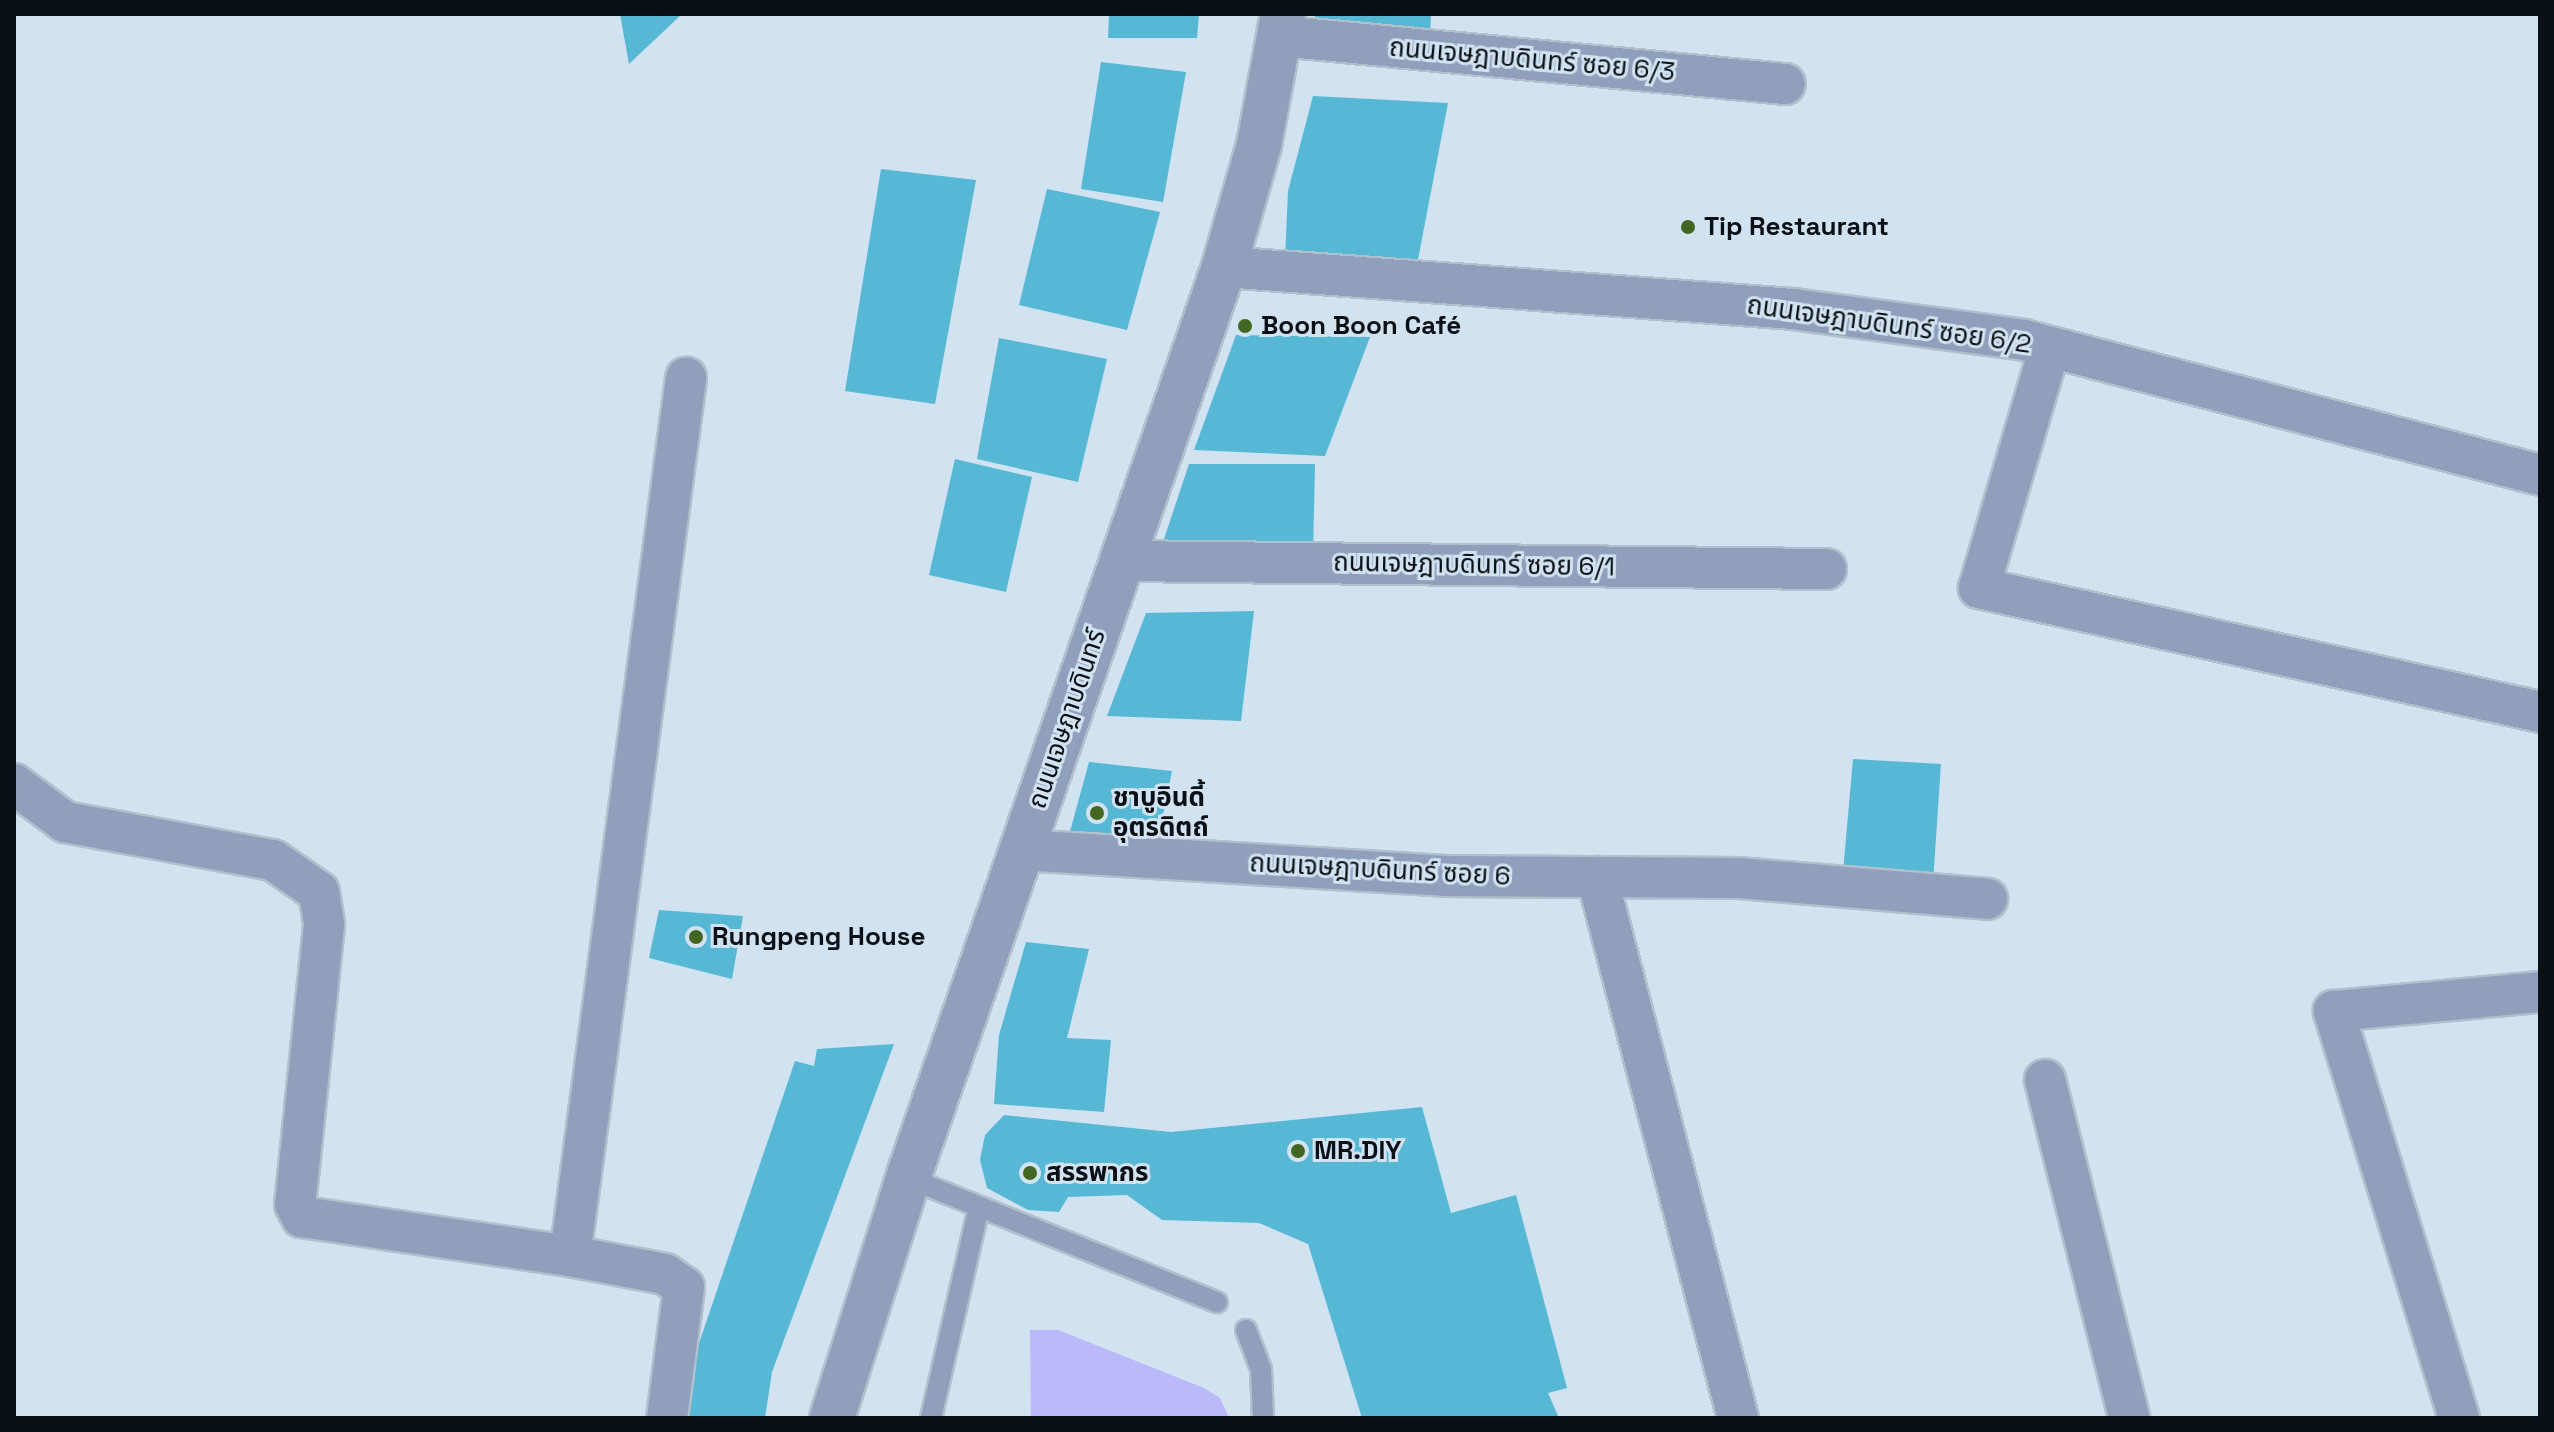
<!DOCTYPE html>
<meta charset="utf-8">
<style>
body{margin:0}
#map{position:relative;width:2554px;height:1432px;overflow:hidden;background:#d1e2f0;font-family:"Space Grotesk","Noto Sans Thai",sans-serif}
div>[style]{position:absolute}
[style*='--x']{left:calc(var(--x)*1px);top:calc(var(--y)*1px);width:calc(var(--w)*1px);rotate:calc(var(--a)*1deg)}
.green>*{inset:0;background:#bbb9fa}
.building>*{inset:0;background:#56b8d5}
.roads{filter:drop-shadow(2px 0 #b1c0cd) drop-shadow(-2px 0 #b1c0cd) drop-shadow(0 2px #b1c0cd) drop-shadow(0 -2px #b1c0cd)}
.service>*{height:20px;margin:-10px;padding:0 10px;transform-origin:10px;border-radius:10px;background:#909fbb}
.minor>*{height:40px;margin:-20px;padding:0 20px;transform-origin:20px;border-radius:20px;background:#909fbb}
.tertiary>*{height:44px;margin:-22px;padding:0 22px;transform-origin:22px;border-radius:22px;background:#909fbb}
.dots>*{width:22px;height:22px;translate:-50% -50%;box-sizing:border-box;border:4px solid #d1e2f0;border-radius:50%}
span{translate:-50% -50%;white-space:nowrap;text-align:center;line-height:1.15;-webkit-text-stroke:6px #d1e2f0;paint-order:stroke}
.street-label{font-size:26px;color:#0a1015}
.poi-label{font-size:26px;color:#0a1015;font-weight:700}
.left{translate:0 -50%;text-align:left}
.frame{position:absolute;inset:0;border:16px solid #0a1015;pointer-events:none}
</style>
<div id="map">
<div class="green">
<div style="clip-path:polygon(1030px 1330px,1058px 1330px,1204px 1388px,1220px 1398px,1229px 1418px,1031px 1418px)"></div>
</div>
<div class="building">
<div style="clip-path:polygon(620px 14px,682px 14px,629px 64px)"></div>
<div style="clip-path:polygon(1109px 14px,1199px 14px,1197px 38px,1108px 38px)"></div>
<div style="clip-path:polygon(1315px 14px,1431px 14px,1430px 33px,1315px 27px)"></div>
<div style="clip-path:polygon(1101px 62px,1186px 72px,1163px 202px,1081px 189px)"></div>
<div style="clip-path:polygon(1313px 96px,1448px 103px,1411px 296px,1284px 282px,1288px 191px)"></div>
<div style="clip-path:polygon(881px 169px,976px 180px,935px 404px,845px 391px)"></div>
<div style="clip-path:polygon(1047px 189px,1160px 212px,1127px 330px,1019px 305px)"></div>
<div style="clip-path:polygon(1236px 335px,1370px 337px,1325px 456px,1194px 450px)"></div>
<div style="clip-path:polygon(999px 338px,1107px 359px,1078px 482px,977px 459px)"></div>
<div style="clip-path:polygon(955px 459px,1032px 477px,1006px 592px,929px 575px)"></div>
<div style="clip-path:polygon(1189px 464px,1315px 464px,1313px 555px,1160px 551px)"></div>
<div style="clip-path:polygon(1254px 611px,1241px 721px,1107px 716px,1146px 613px)"></div>
<div style="clip-path:polygon(1853px 759px,1941px 764px,1933px 882px,1843px 872px)"></div>
<div style="clip-path:polygon(1089px 762px,1172px 771px,1157px 844px,1069px 835px)"></div>
<div style="clip-path:polygon(659px 910px,743px 916px,732px 979px,649px 958px)"></div>
<div style="clip-path:polygon(1026px 942px,1089px 949px,1067px 1038px,1111px 1040px,1104px 1112px,994px 1104px,999px 1035px)"></div>
<div style="clip-path:polygon(894px 1044px,772px 1372px,765px 1418px,688px 1418px,696px 1352px,795px 1061px,814px 1066px,817px 1049px)"></div>
<div style="clip-path:polygon(1422px 1107px,1451px 1213px,1516px 1195px,1567px 1388px,1548px 1393px,1559px 1418px,1362px 1418px,1308px 1244px,1259px 1223px,1162px 1220px,1127px 1195px,1068px 1197px,1059px 1212px,1028px 1210px,987px 1188px,980px 1160px,985px 1135px,1004px 1115px,1171px 1132px)"></div>
</div>
<div class="roads">
<div class="service">
<div style="--x:908;--y:1178;--w:333;--a:21.9"></div>
<div style="--x:1246;--y:1330;--w:42;--a:69"></div>
<div style="--x:1261;--y:1369;--w:49;--a:87.7"></div>
<div style="--x:931;--y:1418;--w:216;--a:-77.2"></div>
</div>
<div class="minor">
<div style="--x:1279;--y:36;--w:508;--a:5.42"></div>
<div style="--x:1224;--y:267;--w:571;--a:4.22"></div>
<div style="--x:1793;--y:309;--w:233;--a:7.6"></div>
<div style="--x:2024;--y:340;--w:533;--a:14.66"></div>
<div style="--x:2050;--y:347;--w:251;--a:106.4"></div>
<div style="--x:1979;--y:588;--w:575;--a:12.46"></div>
<div style="--x:1121;--y:561;--w:705;--a:0.65"></div>
<div style="--x:14;--y:784;--w:64;--a:36.7"></div>
<div style="--x:65;--y:822;--w:211;--a:10.4"></div>
<div style="--x:273;--y:860;--w:56;--a:34.8"></div>
<div style="--x:319;--y:892;--w:33;--a:81"></div>
<div style="--x:324;--y:925;--w:281;--a:95.9"></div>
<div style="--x:295;--y:1204;--w:15;--a:62"></div>
<div style="--x:302;--y:1217;--w:271;--a:8.3"></div>
<div style="--x:1022;--y:850;--w:424;--a:3.5"></div>
<div style="--x:1445;--y:876;--w:294;--a:0.4"></div>
<div style="--x:1739;--y:878;--w:249;--a:4.8"></div>
<div style="--x:1597;--y:877;--w:559;--a:75.39"></div>
<div style="--x:2045;--y:1080;--w:348;--a:76"></div>
<div style="--x:667;--y:1418;--w:132;--a:-82.6"></div>
<div style="--x:684;--y:1287;--w:23;--a:-146"></div>
<div style="--x:665;--y:1274;--w:97;--a:-169.3"></div>
<div style="--x:570;--y:1256;--w:886;--a:-82.47"></div>
<div style="--x:2459;--y:1418;--w:426;--a:-107.1"></div>
<div style="--x:2334;--y:1011;--w:207;--a:-5.3"></div>
</div>
<div class="tertiary">
<div style="--x:832;--y:1418;--w:252;--a:-72.4"></div>
<div style="--x:908;--y:1178;--w:964;--a:-70.87"></div>
<div style="--x:1224;--y:267;--w:127;--a:-74"></div>
<div style="--x:1259;--y:145;--w:133;--a:-79.6"></div>
</div>
</div>
<div class="dots">
<div style="left:1688px;top:227px;background:#416721"></div>
<div style="left:1245px;top:326px;background:#416721"></div>
<div style="left:1097px;top:813px;background:#416721"></div>
<div style="left:696px;top:937px;background:#416721"></div>
<div style="left:1298px;top:1151px;background:#416721"></div>
<div style="left:1030px;top:1173px;background:#416721"></div>
</div>
<div class="street-label">
<span style="left:1532px;top:60px;rotate:5deg">ถนนเจษฎาบดินทร์ ซอย 6/3</span>
<span style="left:1889px;top:325px;rotate:8deg">ถนนเจษฎาบดินทร์ ซอย 6/2</span>
<span style="left:1474px;top:565px;rotate:1deg">ถนนเจษฎาบดินทร์ ซอย 6/1</span>
<span style="left:1067px;top:719px;rotate:-71deg">ถนนเจษฎาบดินทร์</span>
<span style="left:1380px;top:870px;rotate:3deg">ถนนเจษฎาบดินทร์ ซอย 6</span>
</div>
<div class="poi-label">
<span class="left" style="left:1704px;top:227px">Tip Restaurant</span>
<span class="left" style="left:1261px;top:326px">Boon Boon Café</span>
<span class="left" style="left:1113px;top:813px">ชาบูอินดี้<br>อุตรดิตถ์</span>
<span class="left" style="left:712px;top:937px">Rungpeng House</span>
<span class="left" style="left:1314px;top:1151px">MR.DIY</span>
<span class="left" style="left:1046px;top:1173px">สรรพากร</span>
</div>
<div class="frame"></div>
</div>
